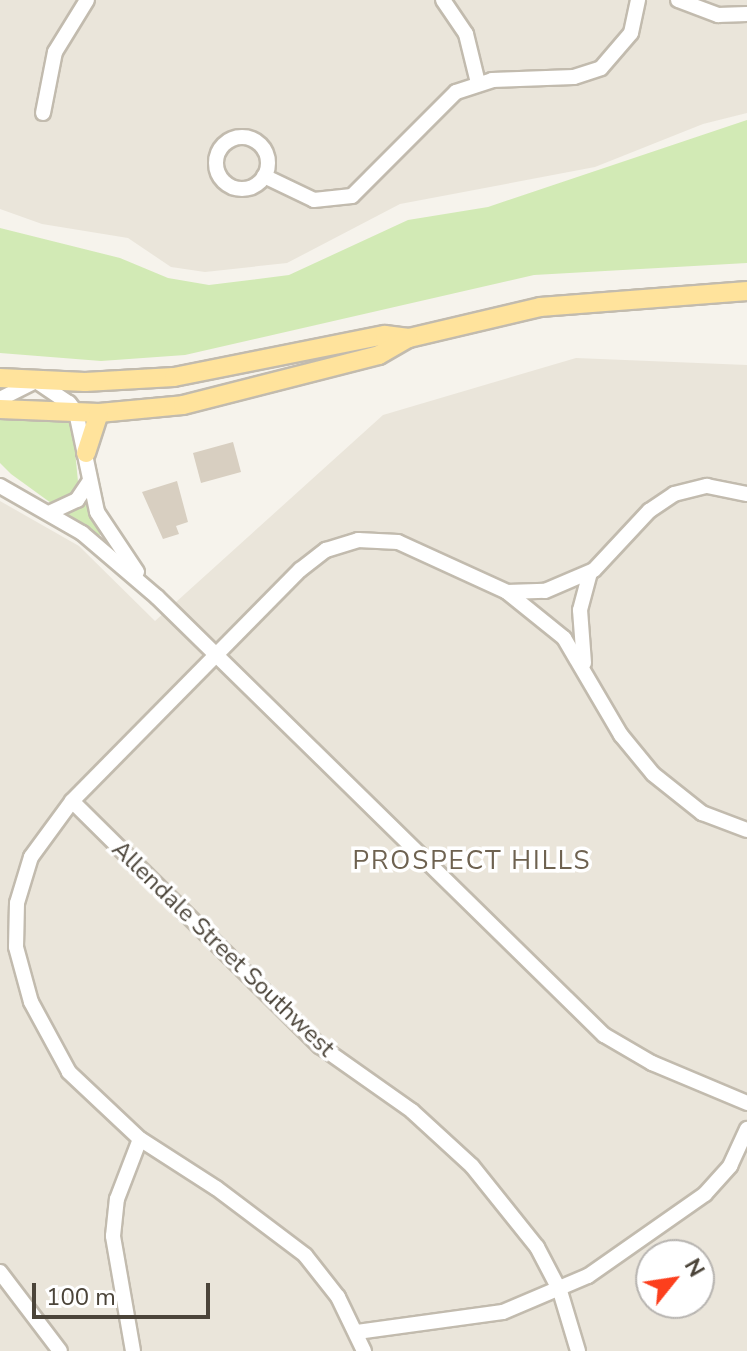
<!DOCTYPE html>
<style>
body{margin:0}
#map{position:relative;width:747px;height:1351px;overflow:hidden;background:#f6f3ec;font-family:"Nunito Sans",sans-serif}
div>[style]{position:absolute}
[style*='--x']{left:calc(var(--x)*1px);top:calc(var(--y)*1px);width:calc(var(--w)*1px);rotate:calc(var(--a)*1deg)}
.residential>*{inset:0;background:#eae5da}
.green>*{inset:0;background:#d2eab5}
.building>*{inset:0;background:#d8cfc1}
.roads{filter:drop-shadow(2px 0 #c2bbae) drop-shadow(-2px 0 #c2bbae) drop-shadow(0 2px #c2bbae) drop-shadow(0 -2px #c2bbae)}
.minor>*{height:14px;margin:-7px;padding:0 7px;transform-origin:7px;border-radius:7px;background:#fff}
.minor>.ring{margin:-7px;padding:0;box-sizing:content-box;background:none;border:14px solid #fff;border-radius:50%}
.major>*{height:18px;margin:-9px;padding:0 9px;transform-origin:9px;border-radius:9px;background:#ffe39c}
span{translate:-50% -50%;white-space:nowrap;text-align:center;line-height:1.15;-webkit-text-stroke:7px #fff;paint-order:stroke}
.street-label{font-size:24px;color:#4b4439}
.neighbourhood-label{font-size:26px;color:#6e6250;letter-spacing:2px}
.north{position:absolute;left:635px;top:1239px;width:80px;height:80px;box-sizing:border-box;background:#fff;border:2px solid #b7b4b0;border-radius:50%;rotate:60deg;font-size:22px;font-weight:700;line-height:32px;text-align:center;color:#4b4439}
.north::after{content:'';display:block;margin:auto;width:28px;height:36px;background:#fc3f1d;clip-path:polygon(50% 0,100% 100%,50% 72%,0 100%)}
.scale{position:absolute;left:32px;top:1283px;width:178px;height:36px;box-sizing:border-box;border:4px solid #4b4439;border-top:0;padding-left:10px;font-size:24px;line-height:28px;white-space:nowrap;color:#4b4439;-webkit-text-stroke:6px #fff;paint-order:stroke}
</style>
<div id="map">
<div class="residential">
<div style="clip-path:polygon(0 0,747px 0,747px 113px,703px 124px,595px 167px,400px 204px,287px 263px,205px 272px,171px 267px,128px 238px,42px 224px,0 209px)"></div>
<div style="clip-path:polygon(evenodd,576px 358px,747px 365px,747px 1351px,0 1351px,0 501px,79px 546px,155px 621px,383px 415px,576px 358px,651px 1255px,699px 1255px,699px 1303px,651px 1303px,651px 1255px)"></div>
</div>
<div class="green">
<div style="clip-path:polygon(747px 120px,747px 263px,534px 275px,185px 355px,101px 361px,0 353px,0 228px,120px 258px,168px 278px,209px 285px,289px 275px,408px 220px,488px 207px)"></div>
<div style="clip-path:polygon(0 417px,72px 420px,79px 492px,51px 503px,11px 474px,0 463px)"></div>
<div style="clip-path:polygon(86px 497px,101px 534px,97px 537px,65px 512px)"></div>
</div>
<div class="building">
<div style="clip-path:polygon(233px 442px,241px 472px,201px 483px,193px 453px)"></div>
<div style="clip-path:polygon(177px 481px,188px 522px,176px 526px,179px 534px,163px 539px,142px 492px)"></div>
</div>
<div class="roads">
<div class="minor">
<div style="--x:443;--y:0;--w:41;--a:55.9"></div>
<div style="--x:466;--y:34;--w:50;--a:76.2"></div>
<div style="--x:678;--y:0;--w:43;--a:20.6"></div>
<div style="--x:718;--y:15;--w:29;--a:-2"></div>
<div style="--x:43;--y:113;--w:62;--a:-78.9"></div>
<div style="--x:55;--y:52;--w:61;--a:-58.4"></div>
<div class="ring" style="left:216px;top:137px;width:38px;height:38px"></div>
<div style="--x:264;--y:176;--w:55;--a:25.6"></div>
<div style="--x:314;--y:200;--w:38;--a:-6"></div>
<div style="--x:352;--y:196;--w:147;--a:-45"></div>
<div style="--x:456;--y:92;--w:38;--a:-18"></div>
<div style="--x:492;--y:80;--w:82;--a:-2.1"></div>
<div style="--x:574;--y:77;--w:28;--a:-18"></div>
<div style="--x:601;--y:68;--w:46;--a:-49.4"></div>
<div style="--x:631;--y:33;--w:34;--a:-78"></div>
<div style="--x:0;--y:399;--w:40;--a:-26.6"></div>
<div style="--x:36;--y:381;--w:40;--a:34"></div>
<div style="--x:69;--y:403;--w:11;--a:52"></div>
<div style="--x:76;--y:412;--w:102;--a:78.1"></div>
<div style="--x:97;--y:512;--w:72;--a:56.3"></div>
<div style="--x:0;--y:486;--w:95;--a:29.8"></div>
<div style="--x:82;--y:533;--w:99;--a:40.5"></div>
<div style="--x:157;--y:597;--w:626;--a:44.42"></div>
<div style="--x:604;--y:1035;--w:56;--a:30.3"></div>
<div style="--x:652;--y:1063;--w:103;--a:22.8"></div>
<div style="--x:51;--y:512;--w:29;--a:-25"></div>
<div style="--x:77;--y:500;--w:22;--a:-56"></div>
<div style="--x:507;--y:592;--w:73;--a:38.9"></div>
<div style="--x:564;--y:638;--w:113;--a:59.6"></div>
<div style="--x:621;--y:735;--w:50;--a:50.6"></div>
<div style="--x:653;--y:774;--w:63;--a:38.5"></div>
<div style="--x:702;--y:813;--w:48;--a:20.7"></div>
<div style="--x:584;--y:663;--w:53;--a:-94.3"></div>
<div style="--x:580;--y:610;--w:38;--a:-75"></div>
<div style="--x:72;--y:801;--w:349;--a:44.7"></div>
<div style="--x:320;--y:1046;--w:113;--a:35.2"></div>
<div style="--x:412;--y:1111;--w:81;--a:42.5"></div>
<div style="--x:472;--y:1166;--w:104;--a:51.3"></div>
<div style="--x:537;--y:1247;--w:50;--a:62.4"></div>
<div style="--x:560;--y:1291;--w:63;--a:73.3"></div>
<div style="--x:0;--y:1272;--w:99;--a:52.8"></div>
<div style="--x:357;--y:1332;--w:147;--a:-7.8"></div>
<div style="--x:503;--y:1312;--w:92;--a:-23"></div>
<div style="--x:588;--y:1276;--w:143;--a:-35"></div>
<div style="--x:705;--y:1194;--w:38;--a:-48"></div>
<div style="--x:730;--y:1166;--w:41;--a:-65.3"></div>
<div style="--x:133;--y:1351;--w:117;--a:-99.9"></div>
<div style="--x:113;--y:1236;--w:37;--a:-84"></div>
<div style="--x:117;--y:1199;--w:64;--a:-69"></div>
<div style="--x:364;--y:1351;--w:60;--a:-115.7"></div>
<div style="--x:338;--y:1297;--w:53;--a:-128.2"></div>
<div style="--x:305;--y:1255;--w:111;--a:-143"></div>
<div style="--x:216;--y:1188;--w:90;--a:-147.2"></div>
<div style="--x:140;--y:1139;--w:98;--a:-136.7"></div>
<div style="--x:69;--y:1072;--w:80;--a:-118.5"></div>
<div style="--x:31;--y:1002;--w:57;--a:-105.3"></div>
<div style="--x:16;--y:947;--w:44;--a:-88.7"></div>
<div style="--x:17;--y:903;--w:48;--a:-73.1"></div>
<div style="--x:31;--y:857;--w:69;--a:-53.8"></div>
<div style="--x:72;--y:801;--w:325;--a:-45.4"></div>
<div style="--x:300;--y:570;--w:33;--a:-38"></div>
<div style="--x:326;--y:550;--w:34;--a:-17"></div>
<div style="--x:358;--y:540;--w:40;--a:2.9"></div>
<div style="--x:398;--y:542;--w:120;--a:24.6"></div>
<div style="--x:507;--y:592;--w:38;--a:-2"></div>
<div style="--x:545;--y:591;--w:53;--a:-23.2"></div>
<div style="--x:594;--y:570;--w:81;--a:-47"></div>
<div style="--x:649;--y:511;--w:30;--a:-34"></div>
<div style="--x:674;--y:494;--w:34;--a:-14"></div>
<div style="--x:707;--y:486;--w:41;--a:11.3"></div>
</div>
<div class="major">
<div style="--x:0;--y:378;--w:85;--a:2.7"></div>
<div style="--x:85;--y:382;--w:89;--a:-3.2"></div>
<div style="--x:174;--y:377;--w:215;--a:-11.3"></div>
<div style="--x:385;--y:335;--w:24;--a:7"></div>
<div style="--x:409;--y:338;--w:135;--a:-13.3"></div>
<div style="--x:540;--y:307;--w:208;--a:-4.4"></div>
<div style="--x:0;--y:409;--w:99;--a:2.3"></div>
<div style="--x:99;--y:413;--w:84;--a:-5.4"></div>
<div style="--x:183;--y:405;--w:202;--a:-14.3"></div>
<div style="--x:379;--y:355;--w:34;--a:-30"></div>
<div style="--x:86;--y:453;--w:42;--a:-72"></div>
</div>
</div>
<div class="street-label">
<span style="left:223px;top:949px;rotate:44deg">Allendale Street Southwest</span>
</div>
<div class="neighbourhood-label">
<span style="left:472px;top:861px">PROSPECT HILLS</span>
</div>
<div class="north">N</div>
<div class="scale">100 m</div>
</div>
